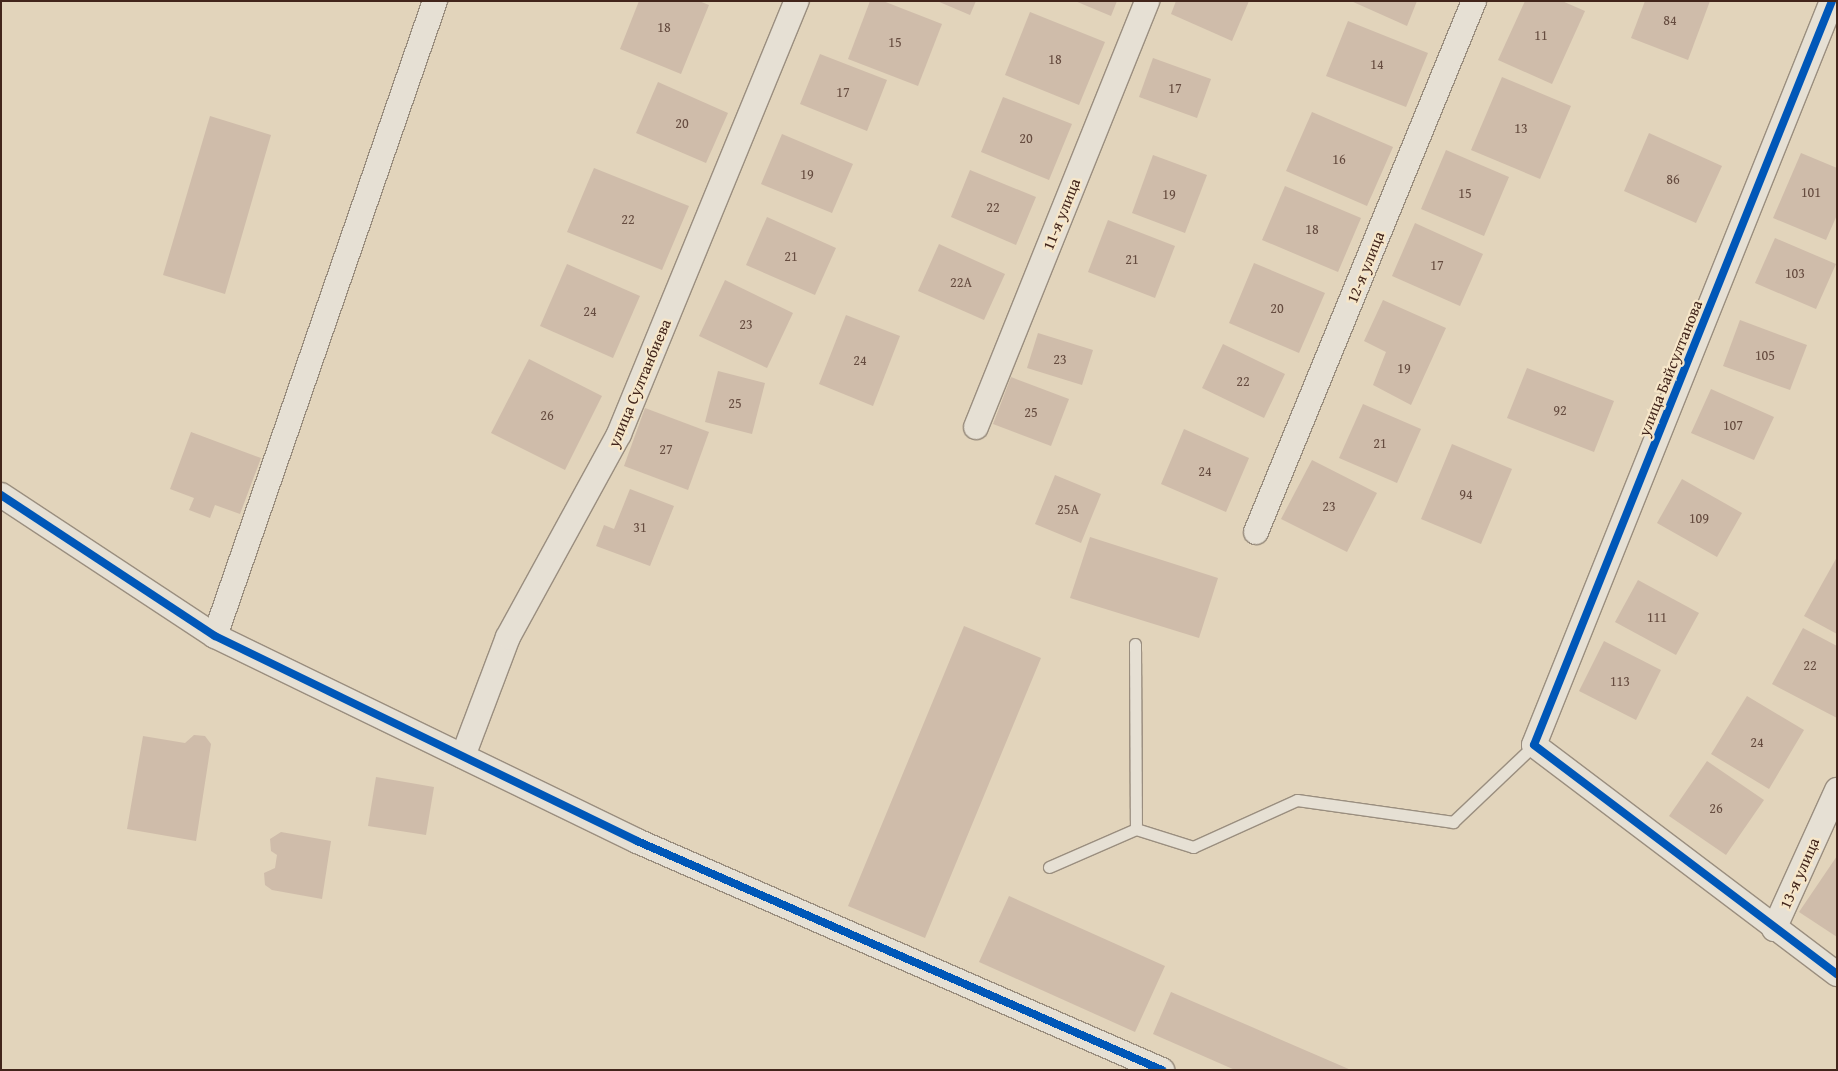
<!DOCTYPE html>
<meta charset="utf-8">
<style>
body{margin:0}
#map{position:relative;width:1838px;height:1071px;overflow:hidden;background:#e2d4bb;font-family:"Gentium Book Plus",serif}
div>[style]{position:absolute}
[style*='--x']{left:calc(var(--x)*1px);top:calc(var(--y)*1px);width:calc(var(--w)*1px);rotate:calc(var(--a)*1deg)}
.building>*{inset:0;background:#cfbcaa}
.roads{filter:drop-shadow(1px 0 #9a8e7f) drop-shadow(-1px 0 #9a8e7f) drop-shadow(0 1px #9a8e7f) drop-shadow(0 -1px #9a8e7f)}
.lane>*{height:11px;margin:-5.5px;padding:0 5.5px;transform-origin:5.5px;border-radius:5.5px;background:#e6e0d4}
.street>*{height:24px;margin:-12px;padding:0 12px;transform-origin:12px;border-radius:12px;background:#e6e0d4}
.cycleway>*{height:8px;margin:-4px;padding:0 4px;transform-origin:4px;border-radius:4px;background:#0057b8}
span{translate:-50% -50%;white-space:nowrap;text-align:center;line-height:1.15;-webkit-text-stroke:4.5px #f6e6c9;paint-order:stroke}
.number-label{font-size:14px;color:#654b3f}
.number-label span{-webkit-text-stroke-width:0}
.street-label{font-size:16px;color:#42251b}
.frame{position:absolute;inset:0;border:2px solid #42251b;pointer-events:none}
</style>
<div id="map">
<div class="building">
<div style="clip-path:polygon(639px 1px,699px 1px,709px 5px,681px 74px,620px 49px)"></div>
<div style="clip-path:polygon(870px 1px,883px 1px,942px 24px,918px 86px,848px 59px)"></div>
<div style="clip-path:polygon(937px 1px,976px 1px,970px 15px)"></div>
<div style="clip-path:polygon(1075px 1px,1117px 1px,1111px 16px)"></div>
<div style="clip-path:polygon(1176px 1px,1249px 1px,1232px 41px,1171px 14px)"></div>
<div style="clip-path:polygon(1351px 1px,1417px 1px,1407px 26px)"></div>
<div style="clip-path:polygon(1525px 1px,1562px 1px,1585px 11px,1552px 84px,1498px 60px)"></div>
<div style="clip-path:polygon(1645px 1px,1710px 1px,1688px 60px,1631px 38px)"></div>
<div style="clip-path:polygon(1030px 12px,1105px 42px,1079px 105px,1005px 75px)"></div>
<div style="clip-path:polygon(1348px 21px,1428px 53px,1406px 107px,1326px 76px)"></div>
<div style="clip-path:polygon(820px 54px,887px 80px,867px 131px,800px 104px)"></div>
<div style="clip-path:polygon(1153px 58px,1211px 79px,1197px 118px,1139px 97px)"></div>
<div style="clip-path:polygon(1502px 77px,1571px 106px,1540px 179px,1471px 150px)"></div>
<div style="clip-path:polygon(658px 82px,728px 113px,706px 163px,636px 133px)"></div>
<div style="clip-path:polygon(1003px 97px,1072px 124px,1049px 180px,981px 152px)"></div>
<div style="clip-path:polygon(1312px 112px,1393px 147px,1367px 206px,1286px 171px)"></div>
<div style="clip-path:polygon(210px 116px,271px 135px,225px 294px,163px 275px)"></div>
<div style="clip-path:polygon(1649px 133px,1722px 166px,1696px 223px,1624px 191px)"></div>
<div style="clip-path:polygon(782px 134px,853px 164px,832px 213px,761px 184px)"></div>
<div style="clip-path:polygon(1446px 150px,1509px 177px,1484px 236px,1421px 209px)"></div>
<div style="clip-path:polygon(1801px 153px,1837px 168px,1837px 215px,1826px 240px,1773px 218px)"></div>
<div style="clip-path:polygon(1153px 155px,1207px 175px,1185px 233px,1132px 213px)"></div>
<div style="clip-path:polygon(594px 168px,689px 206px,662px 270px,567px 232px)"></div>
<div style="clip-path:polygon(970px 170px,1036px 197px,1016px 245px,951px 217px)"></div>
<div style="clip-path:polygon(1285px 186px,1361px 218px,1338px 272px,1262px 240px)"></div>
<div style="clip-path:polygon(767px 217px,836px 248px,815px 295px,746px 265px)"></div>
<div style="clip-path:polygon(1108px 220px,1175px 246px,1155px 298px,1088px 272px)"></div>
<div style="clip-path:polygon(1415px 223px,1483px 254px,1460px 306px,1392px 276px)"></div>
<div style="clip-path:polygon(1775px 238px,1836px 264px,1816px 309px,1755px 283px)"></div>
<div style="clip-path:polygon(939px 244px,1005px 274px,984px 320px,918px 291px)"></div>
<div style="clip-path:polygon(1254px 263px,1325px 293px,1299px 353px,1229px 323px)"></div>
<div style="clip-path:polygon(567px 264px,640px 296px,613px 358px,540px 326px)"></div>
<div style="clip-path:polygon(725px 280px,793px 313px,767px 368px,699px 336px)"></div>
<div style="clip-path:polygon(1383px 300px,1446px 328px,1411px 405px,1373px 385px,1386px 352px,1364px 341px)"></div>
<div style="clip-path:polygon(846px 315px,900px 336px,873px 406px,819px 384px)"></div>
<div style="clip-path:polygon(1740px 320px,1807px 345px,1790px 390px,1723px 366px)"></div>
<div style="clip-path:polygon(1038px 333px,1093px 350px,1082px 385px,1027px 368px)"></div>
<div style="clip-path:polygon(1223px 344px,1285px 374px,1264px 418px,1202px 388px)"></div>
<div style="clip-path:polygon(529px 359px,602px 396px,565px 470px,491px 433px)"></div>
<div style="clip-path:polygon(1527px 368px,1614px 401px,1594px 452px,1507px 418px)"></div>
<div style="clip-path:polygon(718px 371px,765px 383px,752px 434px,705px 422px)"></div>
<div style="clip-path:polygon(1011px 377px,1069px 399px,1051px 446px,993px 424px)"></div>
<div style="clip-path:polygon(1711px 389px,1774px 417px,1754px 460px,1691px 433px)"></div>
<div style="clip-path:polygon(1363px 404px,1421px 429px,1397px 483px,1339px 458px)"></div>
<div style="clip-path:polygon(645px 408px,709px 432px,688px 490px,624px 466px)"></div>
<div style="clip-path:polygon(1184px 429px,1249px 458px,1226px 512px,1161px 484px)"></div>
<div style="clip-path:polygon(191px 432px,261px 458px,240px 514px,215px 505px,210px 518px,189px 510px,194px 498px,170px 489px)"></div>
<div style="clip-path:polygon(1452px 444px,1512px 469px,1481px 544px,1421px 519px)"></div>
<div style="clip-path:polygon(1312px 460px,1377px 493px,1347px 552px,1281px 519px)"></div>
<div style="clip-path:polygon(1055px 475px,1101px 494px,1081px 543px,1035px 524px)"></div>
<div style="clip-path:polygon(1682px 479px,1742px 513px,1717px 557px,1657px 523px)"></div>
<div style="clip-path:polygon(630px 489px,674px 506px,650px 566px,596px 546px,604px 525px,614px 529px)"></div>
<div style="clip-path:polygon(1090px 537px,1218px 578px,1199px 638px,1070px 598px)"></div>
<div style="clip-path:polygon(1837px 557px,1837px 634px,1804px 616px)"></div>
<div style="clip-path:polygon(1638px 580px,1699px 613px,1676px 655px,1615px 622px)"></div>
<div style="clip-path:polygon(964px 626px,1041px 658px,925px 938px,848px 906px)"></div>
<div style="clip-path:polygon(1803px 628px,1837px 646px,1837px 718px,1772px 684px)"></div>
<div style="clip-path:polygon(1604px 641px,1661px 670px,1636px 720px,1579px 691px)"></div>
<div style="clip-path:polygon(1747px 696px,1804px 730px,1769px 789px,1711px 754px)"></div>
<div style="clip-path:polygon(194px 735px,205px 736px,211px 744px,196px 841px,127px 829px,143px 736px,185px 743px)"></div>
<div style="clip-path:polygon(1707px 761px,1764px 800px,1726px 855px,1669px 816px)"></div>
<div style="clip-path:polygon(376px 777px,434px 787px,426px 835px,368px 826px)"></div>
<div style="clip-path:polygon(281px 832px,331px 841px,322px 899px,272px 890px,265px 885px,264px 873px,275px 868px,277px 855px,271px 851px,270px 839px)"></div>
<div style="clip-path:polygon(1837px 856px,1837px 937px,1799px 912px)"></div>
<div style="clip-path:polygon(1009px 896px,1165px 966px,1135px 1032px,979px 962px)"></div>
<div style="clip-path:polygon(1171px 992px,1351px 1070px,1235px 1070px,1153px 1034px)"></div>
</div>
<div class="roads">
<div class="lane">
<div style="--x:1135;--y:644;--w:185;--a:89.7"></div>
<div style="--x:1049;--y:867;--w:95;--a:-23.6"></div>
<div style="--x:1136;--y:829;--w:60;--a:17.5"></div>
<div style="--x:1193;--y:847;--w:114;--a:-24.3"></div>
<div style="--x:1297;--y:800;--w:158;--a:8"></div>
<div style="--x:1453;--y:822;--w:112;--a:-43.5"></div>
</div>
<div class="street">
<div style="--x:1832;--y:1;--w:801;--a:111.83"></div>
<div style="--x:1534;--y:745;--w:380;--a:37.1"></div>
<div style="--x:976;--y:427;--w:459;--a:-68.1"></div>
<div style="--x:1;--y:495;--w:256;--a:33.4"></div>
<div style="--x:215;--y:636;--w:469;--a:25.9"></div>
<div style="--x:637;--y:841;--w:573;--a:23.57"></div>
<div style="--x:1256;--y:532;--w:574;--a:-67.68"></div>
<div style="--x:215;--y:636;--w:672;--a:-70.89"></div>
<div style="--x:463;--y:756;--w:127;--a:-69.3"></div>
<div style="--x:508;--y:637;--w:231;--a:-61.3"></div>
<div style="--x:619;--y:434;--w:468;--a:-67.7"></div>
<div style="--x:1774;--y:929;--w:153;--a:-65.6"></div>
</div>
</div>
<div class="cycleway">
<div style="--x:1832;--y:1;--w:801;--a:111.83"></div>
<div style="--x:1534;--y:745;--w:380;--a:37.1"></div>
<div style="--x:1;--y:495;--w:256;--a:33.4"></div>
<div style="--x:215;--y:636;--w:469;--a:25.9"></div>
<div style="--x:637;--y:841;--w:573;--a:23.57"></div>
</div>
<div class="number-label">
<span style="left:1670px;top:20px">84</span>
<span style="left:664px;top:27px">18</span>
<span style="left:1541px;top:35px">11</span>
<span style="left:895px;top:42px">15</span>
<span style="left:1055px;top:59px">18</span>
<span style="left:1377px;top:64px">14</span>
<span style="left:1175px;top:88px">17</span>
<span style="left:843px;top:92px">17</span>
<span style="left:682px;top:123px">20</span>
<span style="left:1521px;top:128px">13</span>
<span style="left:1026px;top:138px">20</span>
<span style="left:1339px;top:159px">16</span>
<span style="left:807px;top:174px">19</span>
<span style="left:1673px;top:179px">86</span>
<span style="left:1811px;top:192px">101</span>
<span style="left:1465px;top:193px">15</span>
<span style="left:1169px;top:194px">19</span>
<span style="left:993px;top:207px">22</span>
<span style="left:628px;top:219px">22</span>
<span style="left:1312px;top:229px">18</span>
<span style="left:791px;top:256px">21</span>
<span style="left:1132px;top:259px">21</span>
<span style="left:1437px;top:265px">17</span>
<span style="left:1795px;top:273px">103</span>
<span style="left:961px;top:282px">22А</span>
<span style="left:1277px;top:308px">20</span>
<span style="left:590px;top:311px">24</span>
<span style="left:746px;top:324px">23</span>
<span style="left:1765px;top:355px">105</span>
<span style="left:1060px;top:359px">23</span>
<span style="left:860px;top:360px">24</span>
<span style="left:1404px;top:368px">19</span>
<span style="left:1243px;top:381px">22</span>
<span style="left:735px;top:403px">25</span>
<span style="left:1560px;top:410px">92</span>
<span style="left:1031px;top:412px">25</span>
<span style="left:547px;top:415px">26</span>
<span style="left:1733px;top:425px">107</span>
<span style="left:1380px;top:443px">21</span>
<span style="left:666px;top:449px">27</span>
<span style="left:1205px;top:471px">24</span>
<span style="left:1466px;top:494px">94</span>
<span style="left:1329px;top:506px">23</span>
<span style="left:1068px;top:509px">25А</span>
<span style="left:1699px;top:518px">109</span>
<span style="left:640px;top:527px">31</span>
<span style="left:1657px;top:617px">111</span>
<span style="left:1810px;top:665px">22</span>
<span style="left:1620px;top:681px">113</span>
<span style="left:1757px;top:742px">24</span>
<span style="left:1716px;top:808px">26</span>
</div>
<div class="street-label">
<span style="left:1061px;top:214px;rotate:-68deg">11-я улица</span>
<span style="left:1365px;top:267px;rotate:-68deg">12-я улица</span>
<span style="left:1670px;top:368px;rotate:-68deg">улица Байсултанова</span>
<span style="left:639px;top:383px;rotate:-67deg">улица Султанбиева</span>
<span style="left:1799px;top:873px;rotate:-66deg">13-я улица</span>
</div>
<div class="frame"></div>
</div>
